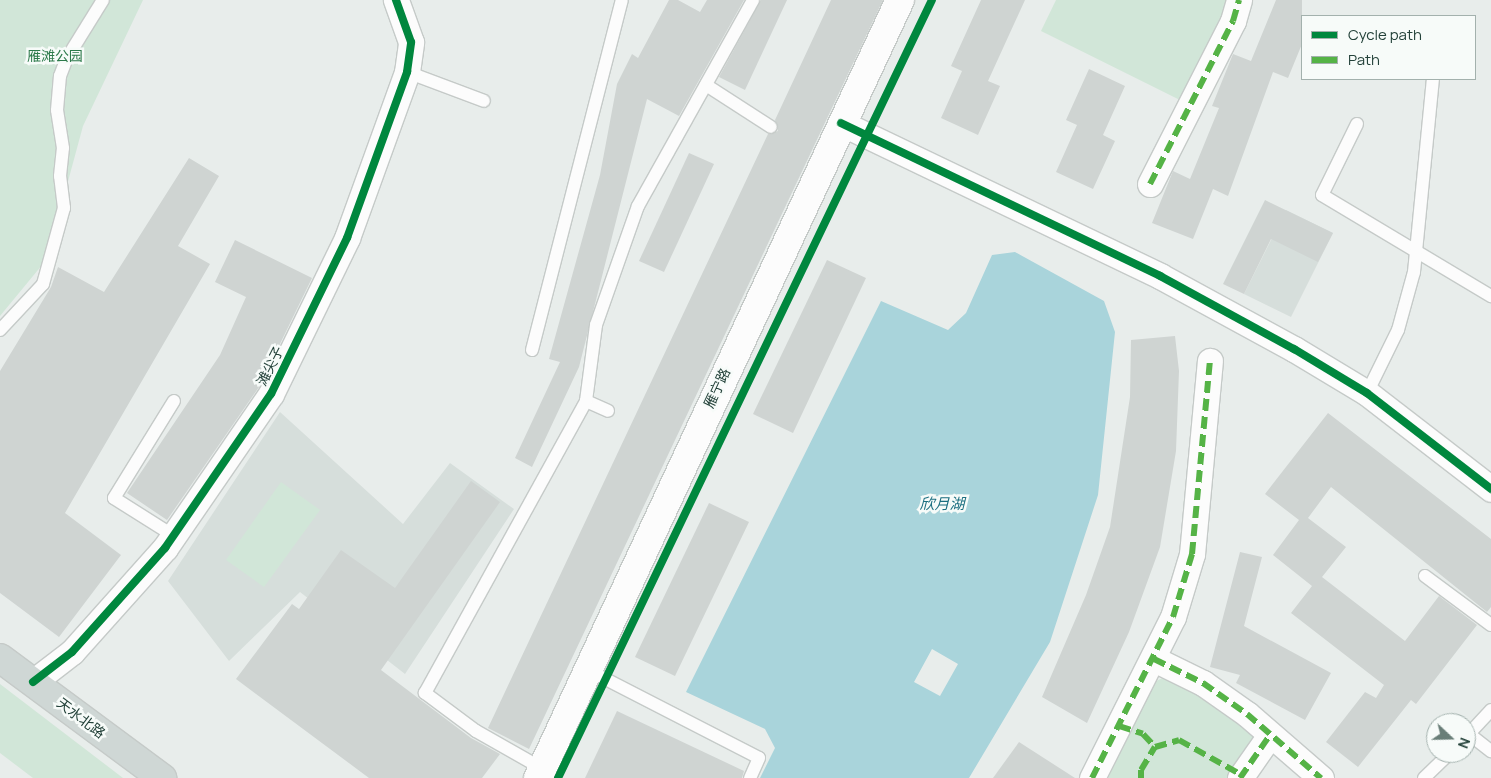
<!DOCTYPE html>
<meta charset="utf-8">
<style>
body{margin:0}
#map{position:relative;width:1491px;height:778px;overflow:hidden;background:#e8edeb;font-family:Manrope,"Noto Sans SC",sans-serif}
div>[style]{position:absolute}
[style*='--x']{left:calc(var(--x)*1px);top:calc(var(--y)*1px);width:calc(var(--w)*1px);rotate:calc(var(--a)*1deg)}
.built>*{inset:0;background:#d6dedb}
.green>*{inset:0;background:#d1e6d8}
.water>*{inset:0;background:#a9d4db}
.building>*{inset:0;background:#cfd4d2}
.roads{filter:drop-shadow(1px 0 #c5cac8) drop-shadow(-1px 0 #c5cac8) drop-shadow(0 1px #c5cac8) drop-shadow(0 -1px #c5cac8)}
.lane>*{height:12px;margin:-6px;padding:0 6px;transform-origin:6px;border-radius:6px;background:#fcfcfc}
.street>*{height:25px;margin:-12.5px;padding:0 12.5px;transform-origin:12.5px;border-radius:12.5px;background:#fcfcfc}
.secondary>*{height:28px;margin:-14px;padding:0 14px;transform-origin:14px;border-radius:14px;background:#fcfcfc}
.primary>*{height:28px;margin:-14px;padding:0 14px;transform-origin:14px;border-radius:14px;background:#cfd7d5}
.quiet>*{height:6px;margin-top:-3px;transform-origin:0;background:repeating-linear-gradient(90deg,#55b346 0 12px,transparent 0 18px)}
.cycleway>*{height:8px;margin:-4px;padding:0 4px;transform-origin:4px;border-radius:4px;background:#00873e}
span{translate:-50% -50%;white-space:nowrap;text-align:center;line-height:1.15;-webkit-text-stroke:5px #f7fbf9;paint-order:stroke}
.park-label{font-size:14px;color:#2d7a4b}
.street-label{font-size:14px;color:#24423a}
.water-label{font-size:15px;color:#1c6f80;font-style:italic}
.legend{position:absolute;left:1301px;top:15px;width:175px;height:65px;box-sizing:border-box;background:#f7fbf9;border:1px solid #a3b1ad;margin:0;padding:6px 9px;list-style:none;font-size:15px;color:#24423a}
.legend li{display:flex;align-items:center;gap:10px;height:25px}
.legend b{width:25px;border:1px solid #a3b1ad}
.north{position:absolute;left:1426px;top:713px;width:50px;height:50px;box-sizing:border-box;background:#f7fbf9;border:1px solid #a3b1ad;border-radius:50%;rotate:111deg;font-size:14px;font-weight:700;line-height:20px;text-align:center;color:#24423a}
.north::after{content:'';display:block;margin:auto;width:18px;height:22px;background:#697e78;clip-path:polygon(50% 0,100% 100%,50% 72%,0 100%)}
</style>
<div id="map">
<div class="built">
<div style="clip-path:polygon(1286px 210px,1333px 233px,1291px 317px,1244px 294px)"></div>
<div style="clip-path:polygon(280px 412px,403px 524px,450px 463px,514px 509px,405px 674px,300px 592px,229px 661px,168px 581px)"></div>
</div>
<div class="green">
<div style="clip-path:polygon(0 0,143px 0,83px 126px,47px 259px,0 316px)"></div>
<div style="clip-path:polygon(1056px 0,1253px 0,1237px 33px,1188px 104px,1041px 31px)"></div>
<div style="clip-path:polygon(281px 482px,320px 510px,264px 587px,226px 560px)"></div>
<div style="clip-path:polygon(1169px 675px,1258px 737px,1227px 778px,1108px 778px,1154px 682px)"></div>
<div style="clip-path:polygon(0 684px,123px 778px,33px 778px,0 753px)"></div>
</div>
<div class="water">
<div style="clip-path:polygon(evenodd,1015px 252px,1104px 301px,1115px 332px,1098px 495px,1050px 642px,969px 778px,760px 778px,775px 748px,765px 729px,686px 692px,881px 301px,948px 330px,966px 313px,992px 255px,1015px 252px,932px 649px,958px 664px,940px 696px,914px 682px,932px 649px)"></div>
</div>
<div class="building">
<div style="clip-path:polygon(669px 0,678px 0,700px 12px,707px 0,744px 0,679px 116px,647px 99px,579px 367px,532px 467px,515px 458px,560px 362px,549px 359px,600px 175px,617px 84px,632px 54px,638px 58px)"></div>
<div style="clip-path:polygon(761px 0,787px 0,745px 90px,719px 77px)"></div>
<div style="clip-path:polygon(831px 0,883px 0,529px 749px,488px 728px,768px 134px,778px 131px,775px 120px)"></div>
<div style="clip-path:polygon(981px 0,1025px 0,988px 81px,1000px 86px,978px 135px,941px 118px,962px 71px,951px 66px)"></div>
<div style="clip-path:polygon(1276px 0,1302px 0,1302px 44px,1288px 78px,1273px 72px,1228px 196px,1213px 189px,1193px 239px,1152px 223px,1173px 171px,1190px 179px,1219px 108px,1212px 106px,1233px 54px,1251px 61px)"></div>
<div style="clip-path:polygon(1089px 69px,1125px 86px,1103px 135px,1115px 141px,1093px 189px,1056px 172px,1077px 125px,1066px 120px)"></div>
<div style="clip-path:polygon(689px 153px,714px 164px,664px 272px,639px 261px)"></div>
<div style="clip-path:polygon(189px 158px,219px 176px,178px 246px,210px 264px,65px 513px,121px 555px,59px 637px,0 593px,0 371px,51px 287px,58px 267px,104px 292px)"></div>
<div style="clip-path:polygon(1265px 200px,1333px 233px,1318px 262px,1271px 239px,1244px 294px,1223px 284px)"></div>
<div style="clip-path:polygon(235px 240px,312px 278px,259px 387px,167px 520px,127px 493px,220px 355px,246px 297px,215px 282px)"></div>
<div style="clip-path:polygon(827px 260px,866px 278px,793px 433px,753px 414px)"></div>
<div style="clip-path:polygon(1175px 336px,1179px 371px,1176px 451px,1160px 547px,1129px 632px,1087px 723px,1042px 697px,1086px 595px,1110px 527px,1130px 397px,1131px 340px)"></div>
<div style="clip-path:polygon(1328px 413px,1491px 539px,1491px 607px,1487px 612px,1331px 487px,1308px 518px,1346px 547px,1322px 577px,1405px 641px,1439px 596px,1477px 625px,1416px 704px,1411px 700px,1358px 767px,1326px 742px,1365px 692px,1376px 698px,1384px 685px,1291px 613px,1312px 586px,1273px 555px,1299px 520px,1265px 494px)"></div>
<div style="clip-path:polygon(471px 481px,500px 502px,381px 670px,471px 738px,500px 754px,482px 778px,369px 778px,236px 679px,292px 604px,299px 609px,341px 550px,395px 588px)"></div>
<div style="clip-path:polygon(709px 503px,749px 522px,675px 676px,635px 657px)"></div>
<div style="clip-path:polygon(1240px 552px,1262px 557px,1244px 626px,1331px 673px,1305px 720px,1236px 683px,1240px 675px,1210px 667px)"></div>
<div style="clip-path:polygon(617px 711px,744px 771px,742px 778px,585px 778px)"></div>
<div style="clip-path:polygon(1019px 742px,1075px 778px,993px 778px)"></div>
</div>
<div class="roads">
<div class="lane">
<div style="--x:407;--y:72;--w:82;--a:20.6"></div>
<div style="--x:706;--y:85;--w:77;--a:32.9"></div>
<div style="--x:1357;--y:124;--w:79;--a:116.2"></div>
<div style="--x:1322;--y:195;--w:197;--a:30.9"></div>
<div style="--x:0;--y:330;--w:63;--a:-46.9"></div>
<div style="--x:43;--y:284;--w:79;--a:-74.6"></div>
<div style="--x:64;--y:208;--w:32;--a:-97"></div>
<div style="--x:60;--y:176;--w:28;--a:-84"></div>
<div style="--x:63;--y:148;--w:38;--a:-99"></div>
<div style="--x:57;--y:110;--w:34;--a:-85"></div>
<div style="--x:60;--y:76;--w:19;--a:-69"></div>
<div style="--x:67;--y:58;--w:68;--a:-58.2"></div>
<div style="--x:532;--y:350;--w:361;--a:-75.6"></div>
<div style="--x:1367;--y:393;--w:70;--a:-63.8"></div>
<div style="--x:1398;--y:330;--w:60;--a:-74.6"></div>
<div style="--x:1414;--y:272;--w:194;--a:-84.4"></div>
<div style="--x:586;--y:401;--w:24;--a:24"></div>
<div style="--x:174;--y:536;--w:71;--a:-147.7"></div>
<div style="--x:114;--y:498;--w:114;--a:-58.3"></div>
<div style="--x:1425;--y:576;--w:82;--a:36.6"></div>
<div style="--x:588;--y:670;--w:192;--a:27.2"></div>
<div style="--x:759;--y:758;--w:22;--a:114"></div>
<div style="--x:1469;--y:734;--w:28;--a:38"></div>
<div style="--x:1466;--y:737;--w:37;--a:-47"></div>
<div style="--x:543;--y:769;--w:77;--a:-150.4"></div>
<div style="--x:476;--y:731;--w:64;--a:-143.3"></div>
<div style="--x:425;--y:693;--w:333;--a:-61.1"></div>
<div style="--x:586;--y:401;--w:77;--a:-82.5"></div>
<div style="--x:596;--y:325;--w:126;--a:-70.6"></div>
<div style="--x:638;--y:206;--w:236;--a:-60.8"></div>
<div style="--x:1424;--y:778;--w:36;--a:-44"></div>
</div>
<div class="street">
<div style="--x:841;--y:123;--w:354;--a:25.6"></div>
<div style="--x:1160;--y:276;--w:153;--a:28.6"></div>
<div style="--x:1294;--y:349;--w:85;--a:31.1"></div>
<div style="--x:1367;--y:393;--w:157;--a:37.7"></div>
<div style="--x:1150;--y:184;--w:183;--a:-63"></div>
<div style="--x:1233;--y:21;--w:22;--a:-74"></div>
<div style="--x:1154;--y:659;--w:55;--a:26.1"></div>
<div style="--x:1203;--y:683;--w:54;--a:35.2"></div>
<div style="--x:1247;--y:714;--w:98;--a:40.9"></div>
<div style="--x:33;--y:682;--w:49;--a:-37.6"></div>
<div style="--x:72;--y:652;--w:140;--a:-48.2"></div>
<div style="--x:165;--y:548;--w:187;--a:-55.5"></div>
<div style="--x:271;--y:394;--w:174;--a:-64"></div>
<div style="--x:347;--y:238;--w:177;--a:-70.1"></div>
<div style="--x:407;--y:72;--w:30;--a:-82"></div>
<div style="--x:411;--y:42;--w:45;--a:-109.7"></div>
<div style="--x:1092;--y:778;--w:180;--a:-63.3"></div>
<div style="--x:1173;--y:617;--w:66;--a:-73.2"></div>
<div style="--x:1192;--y:554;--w:194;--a:-84.7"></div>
<div style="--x:1240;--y:778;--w:52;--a:-55.1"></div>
</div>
<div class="secondary">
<div style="--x:538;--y:778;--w:858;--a:-65.05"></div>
</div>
<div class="primary">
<div style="--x:0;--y:658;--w:202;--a:36.5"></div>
</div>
</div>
<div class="quiet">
<div style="--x:1150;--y:184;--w:183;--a:-63"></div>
<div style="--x:1233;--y:21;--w:22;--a:-74"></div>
<div style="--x:1154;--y:659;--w:55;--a:26.1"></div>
<div style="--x:1203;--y:683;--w:54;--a:35.2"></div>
<div style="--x:1247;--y:714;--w:98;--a:40.9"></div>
<div style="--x:1119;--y:726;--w:25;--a:18"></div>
<div style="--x:1143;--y:734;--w:18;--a:47"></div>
<div style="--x:1092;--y:778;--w:180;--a:-63.3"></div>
<div style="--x:1173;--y:617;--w:66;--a:-73.2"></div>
<div style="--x:1192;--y:554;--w:194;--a:-84.7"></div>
<div style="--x:1141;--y:778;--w:8;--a:-90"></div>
<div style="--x:1141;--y:770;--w:27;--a:-59"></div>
<div style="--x:1155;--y:747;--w:25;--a:-16"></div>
<div style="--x:1179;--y:740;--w:72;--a:29.1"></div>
<div style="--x:1240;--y:778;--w:52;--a:-55.1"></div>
</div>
<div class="cycleway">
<div style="--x:841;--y:123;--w:354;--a:25.6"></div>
<div style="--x:1160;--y:276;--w:153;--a:28.6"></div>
<div style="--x:1294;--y:349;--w:85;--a:31.1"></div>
<div style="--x:1367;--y:393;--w:157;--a:37.7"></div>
<div style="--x:33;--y:682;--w:49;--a:-37.6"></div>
<div style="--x:72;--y:652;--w:140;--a:-48.2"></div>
<div style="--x:165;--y:548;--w:187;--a:-55.5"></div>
<div style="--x:271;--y:394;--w:174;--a:-64"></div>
<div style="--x:347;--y:238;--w:177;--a:-70.1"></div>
<div style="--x:407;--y:72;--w:30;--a:-82"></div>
<div style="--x:411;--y:42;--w:45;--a:-109.7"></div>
<div style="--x:558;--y:778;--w:863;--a:-64.33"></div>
</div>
<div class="park-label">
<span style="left:55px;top:56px">雁滩公园</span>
</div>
<div class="street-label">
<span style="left:270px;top:366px;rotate:-63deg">滩尖子</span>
<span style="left:717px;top:388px;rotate:-65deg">雁宁路</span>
<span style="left:81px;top:718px;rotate:37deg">天水北路</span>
</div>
<div class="water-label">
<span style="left:942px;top:504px">欣月湖</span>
</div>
<ul class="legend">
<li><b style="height:6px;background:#00873e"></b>Cycle path</li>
<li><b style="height:6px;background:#55b346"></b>Path</li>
</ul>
<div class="north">N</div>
</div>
